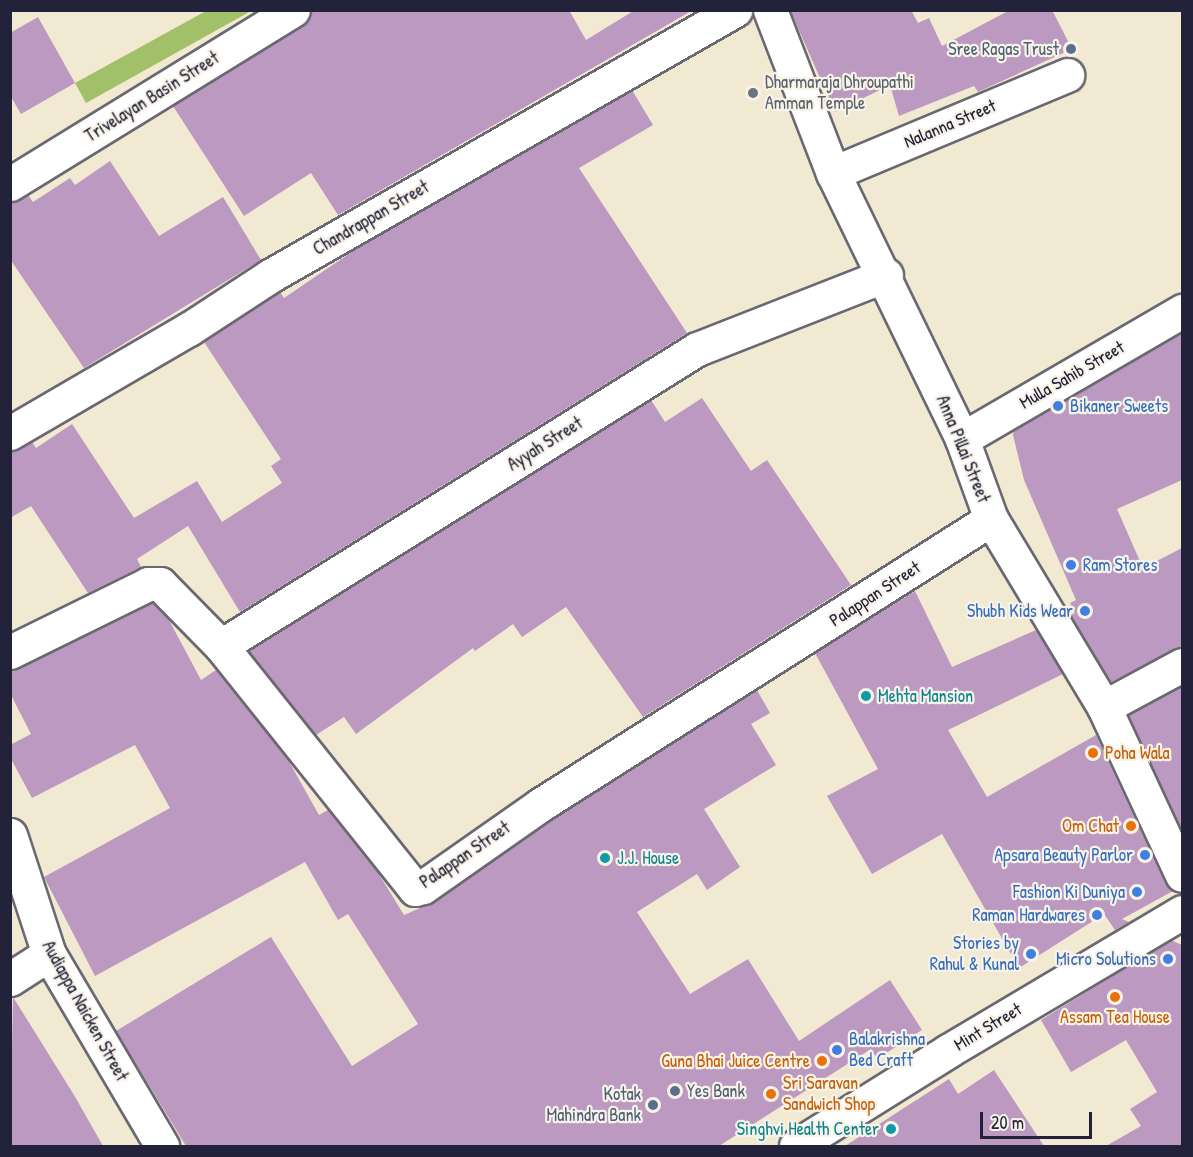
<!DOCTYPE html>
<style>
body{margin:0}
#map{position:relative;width:1193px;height:1157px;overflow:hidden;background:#f1e9d2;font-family:"Patrick Hand",sans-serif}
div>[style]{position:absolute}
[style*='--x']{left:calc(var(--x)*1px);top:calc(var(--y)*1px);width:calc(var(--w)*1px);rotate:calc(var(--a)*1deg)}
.green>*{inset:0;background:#a1c068}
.building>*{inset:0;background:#bc99c0}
.roads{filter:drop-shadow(2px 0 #6a6870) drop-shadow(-2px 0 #6a6870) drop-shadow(0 2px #6a6870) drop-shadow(0 -2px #6a6870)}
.street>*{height:33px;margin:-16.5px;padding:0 16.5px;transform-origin:16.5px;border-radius:16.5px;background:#fff}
.secondary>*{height:33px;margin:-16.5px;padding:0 16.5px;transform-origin:16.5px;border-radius:16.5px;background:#fff}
.dots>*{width:16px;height:16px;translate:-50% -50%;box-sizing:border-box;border:3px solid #f7f3e8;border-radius:50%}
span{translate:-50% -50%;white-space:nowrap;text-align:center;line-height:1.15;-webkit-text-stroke:4.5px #f7f3e8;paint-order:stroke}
.service-label{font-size:18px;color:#4e5e75}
.right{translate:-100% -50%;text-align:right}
.left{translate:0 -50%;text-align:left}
.worship-label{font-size:18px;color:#5b616d}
.street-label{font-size:18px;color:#22223b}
.shop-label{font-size:18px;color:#366cbe}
.culture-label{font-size:18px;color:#0d838f}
.food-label{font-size:18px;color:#c56008}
.frame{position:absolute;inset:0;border:12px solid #22223b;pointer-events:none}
.scale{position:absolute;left:980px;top:1112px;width:112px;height:27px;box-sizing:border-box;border:3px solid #22223b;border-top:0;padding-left:8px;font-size:18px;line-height:21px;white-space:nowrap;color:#22223b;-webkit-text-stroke:4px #f7f3e8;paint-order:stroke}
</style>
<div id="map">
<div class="green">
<div style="clip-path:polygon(206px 11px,251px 11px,86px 103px,75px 83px)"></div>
</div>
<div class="building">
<div style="clip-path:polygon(312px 10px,569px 10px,586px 40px,635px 10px,693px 10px,338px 215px,311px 173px,244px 216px,173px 106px,303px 26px)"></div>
<div style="clip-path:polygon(790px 10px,911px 10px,918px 23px,929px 18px,942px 46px,1010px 10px,1052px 10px,1072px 49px,978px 92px,974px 86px,899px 116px,890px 85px,835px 112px)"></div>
<div style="clip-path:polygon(38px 17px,75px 83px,21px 114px,10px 95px,10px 33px)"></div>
<div style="clip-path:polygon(632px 90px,653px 125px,579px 168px,687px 333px,240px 612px,188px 526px,137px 559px,141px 567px,88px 593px,31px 506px,10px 518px,10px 452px,32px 442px,36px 448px,72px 424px,134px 518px,197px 481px,222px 522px,282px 483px,271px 466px,281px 459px,204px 342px,280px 292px,284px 298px,359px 247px)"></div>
<div style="clip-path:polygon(110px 161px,159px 236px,223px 197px,261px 260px,84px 368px,10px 259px,10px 203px,28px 195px,33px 202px,70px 178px,75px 185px)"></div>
<div style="clip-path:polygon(1182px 332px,1182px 480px,1117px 509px,1143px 568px,1182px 548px,1182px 646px,1111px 682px,1071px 615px,1075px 613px,1070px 603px,1076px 600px,1024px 480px,1013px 435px,1014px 430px)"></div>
<div style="clip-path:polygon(702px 398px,751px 471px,767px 460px,851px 585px,643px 717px,566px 607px,522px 637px,513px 624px,475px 651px,473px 648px,356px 734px,344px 717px,316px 735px,249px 651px,651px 400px,665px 422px)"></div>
<div style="clip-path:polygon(915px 591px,952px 667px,1036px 630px,1063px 674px,948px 730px,987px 797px,1096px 735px,1165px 883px,1173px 891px,1122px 919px,1129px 922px,1115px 930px,1104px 914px,1019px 968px,942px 834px,872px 874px,827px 796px,878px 769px,815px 653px)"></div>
<div style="clip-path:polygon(152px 603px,169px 620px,201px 680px,216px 670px,287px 758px,319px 815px,328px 810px,377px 871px,404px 915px,434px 902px,550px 821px,757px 690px,770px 713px,751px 724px,776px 765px,704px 809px,740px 867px,707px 890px,697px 874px,637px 912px,690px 994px,748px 959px,799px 1041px,890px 980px,922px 1030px,877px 1059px,871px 1049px,719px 1146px,186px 1146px,116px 1031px,271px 937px,352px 1066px,418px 1024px,348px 914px,338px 920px,305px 862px,95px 976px,44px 877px,170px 808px,135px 745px,32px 798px,10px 757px,10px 745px,31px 734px,10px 693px,10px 670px)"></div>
<div style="clip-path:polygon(1182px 686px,1182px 832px,1128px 715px)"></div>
<div style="clip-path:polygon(1171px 940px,1182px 945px,1182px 1146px,1106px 1146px,1141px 1126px,1130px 1109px,1157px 1092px,1126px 1040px,1071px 1072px,1041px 1020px)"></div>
<div style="clip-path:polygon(13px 997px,74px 1095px,103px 1146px,10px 1146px)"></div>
<div style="clip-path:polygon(994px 1070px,1044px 1146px,845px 1146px,949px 1079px,958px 1094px)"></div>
</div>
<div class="roads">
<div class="street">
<div style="--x:770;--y:10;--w:175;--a:68.9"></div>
<div style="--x:833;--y:173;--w:296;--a:64.1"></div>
<div style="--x:962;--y:439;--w:85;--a:70.1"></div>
<div style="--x:991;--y:519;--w:219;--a:59"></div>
<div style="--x:1104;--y:707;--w:185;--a:65.1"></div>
<div style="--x:833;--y:173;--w:254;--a:-22.7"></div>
<div style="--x:10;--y:184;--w:332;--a:-31.6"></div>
<div style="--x:10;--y:433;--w:207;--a:-30.2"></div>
<div style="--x:189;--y:329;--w:97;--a:-33.2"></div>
<div style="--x:270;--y:276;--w:536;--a:-29.77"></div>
<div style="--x:962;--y:439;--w:255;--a:-30.2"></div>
<div style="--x:221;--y:646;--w:561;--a:-31.96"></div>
<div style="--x:697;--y:349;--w:203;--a:-21.4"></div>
<div style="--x:10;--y:652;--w:154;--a:-26.2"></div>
<div style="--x:148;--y:584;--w:12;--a:0"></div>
<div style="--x:160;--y:584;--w:87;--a:45.5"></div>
<div style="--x:221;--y:646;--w:311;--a:51.4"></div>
<div style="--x:415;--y:889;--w:8;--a:-14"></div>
<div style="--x:423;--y:887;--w:143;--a:-35"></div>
<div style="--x:540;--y:805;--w:534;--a:-32.38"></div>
<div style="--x:1104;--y:707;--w:89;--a:-28.3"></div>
<div style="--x:10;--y:979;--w:46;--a:-32.7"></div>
</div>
<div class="secondary">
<div style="--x:10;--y:835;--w:125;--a:71.9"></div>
<div style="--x:49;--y:954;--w:223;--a:59.5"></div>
<div style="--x:796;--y:1146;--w:179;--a:-32"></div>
<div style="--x:948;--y:1051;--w:272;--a:-30.7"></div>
</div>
</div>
<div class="dots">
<div style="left:1071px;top:49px;background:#5c6f8a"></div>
<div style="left:753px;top:93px;background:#6b7280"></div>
<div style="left:1058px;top:406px;background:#3f7fe0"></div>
<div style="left:1071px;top:565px;background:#3f7fe0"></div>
<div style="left:1085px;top:611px;background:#3f7fe0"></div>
<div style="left:866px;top:696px;background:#0f9aa8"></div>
<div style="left:1093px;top:753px;background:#e8710a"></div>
<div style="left:1131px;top:826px;background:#e8710a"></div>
<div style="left:1145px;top:855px;background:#3f7fe0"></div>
<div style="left:605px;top:858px;background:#0f9aa8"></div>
<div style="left:1137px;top:892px;background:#3f7fe0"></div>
<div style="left:1097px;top:915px;background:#3f7fe0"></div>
<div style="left:1031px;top:954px;background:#3f7fe0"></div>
<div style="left:1168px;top:959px;background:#3f7fe0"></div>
<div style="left:1115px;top:997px;background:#e8710a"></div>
<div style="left:837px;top:1050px;background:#3f7fe0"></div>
<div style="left:822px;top:1061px;background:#e8710a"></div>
<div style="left:675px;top:1091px;background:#5c6f8a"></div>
<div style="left:771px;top:1094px;background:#e8710a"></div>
<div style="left:653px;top:1105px;background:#5c6f8a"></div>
<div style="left:891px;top:1129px;background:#0f9aa8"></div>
</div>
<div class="service-label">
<span class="right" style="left:1059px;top:49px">Sree Ragas Trust</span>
<span class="left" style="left:687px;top:1091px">Yes Bank</span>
<span class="right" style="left:641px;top:1105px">Kotak<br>Mahindra Bank</span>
</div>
<div class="worship-label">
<span class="left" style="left:765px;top:93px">Dharmaraja Dhroupathi<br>Amman Temple</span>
</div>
<div class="street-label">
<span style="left:152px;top:97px;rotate:-32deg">Trivelayan Basin Street</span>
<span style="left:950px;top:124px;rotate:-23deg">Nalanna Street</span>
<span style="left:371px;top:218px;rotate:-30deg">Chandrappan Street</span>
<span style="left:1072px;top:375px;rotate:-30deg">Mulla Sahib Street</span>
<span style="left:545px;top:444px;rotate:-32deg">Ayyah Street</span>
<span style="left:963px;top:449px;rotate:68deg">Anna Pillai Street</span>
<span style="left:875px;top:594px;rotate:-33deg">Palappan Street</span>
<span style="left:465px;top:855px;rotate:-34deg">Palappan Street</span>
<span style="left:85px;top:1011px;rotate:61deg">Audiappa Naicken Street</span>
<span style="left:988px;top:1027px;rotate:-31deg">Mint Street</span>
</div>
<div class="shop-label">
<span class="left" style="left:1070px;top:406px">Bikaner Sweets</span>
<span class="left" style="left:1083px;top:565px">Ram Stores</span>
<span class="right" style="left:1073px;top:611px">Shubh Kids Wear</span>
<span class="right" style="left:1133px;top:855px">Apsara Beauty Parlor</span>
<span class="right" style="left:1125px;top:892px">Fashion Ki Duniya</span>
<span class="right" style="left:1085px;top:915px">Raman Hardwares</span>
<span class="right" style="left:1019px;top:954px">Stories by<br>Rahul &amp; Kunal</span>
<span class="right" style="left:1156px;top:959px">Micro Solutions</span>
<span class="left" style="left:849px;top:1050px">Balakrishna<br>Bed Craft</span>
</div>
<div class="culture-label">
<span class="left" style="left:878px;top:696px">Mehta Mansion</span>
<span class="left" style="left:617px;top:858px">J.J. House</span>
<span class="right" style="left:879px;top:1129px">Singhvi Health Center</span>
</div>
<div class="food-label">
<span class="left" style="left:1105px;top:753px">Poha Wala</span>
<span class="right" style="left:1119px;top:826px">Om Chat</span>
<span style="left:1115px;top:1017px">Assam Tea House</span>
<span class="right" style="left:810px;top:1061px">Guna Bhai Juice Centre</span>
<span class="left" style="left:783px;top:1094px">Sri Saravan<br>Sandwich Shop</span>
</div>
<div class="frame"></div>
<div class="scale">20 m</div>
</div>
